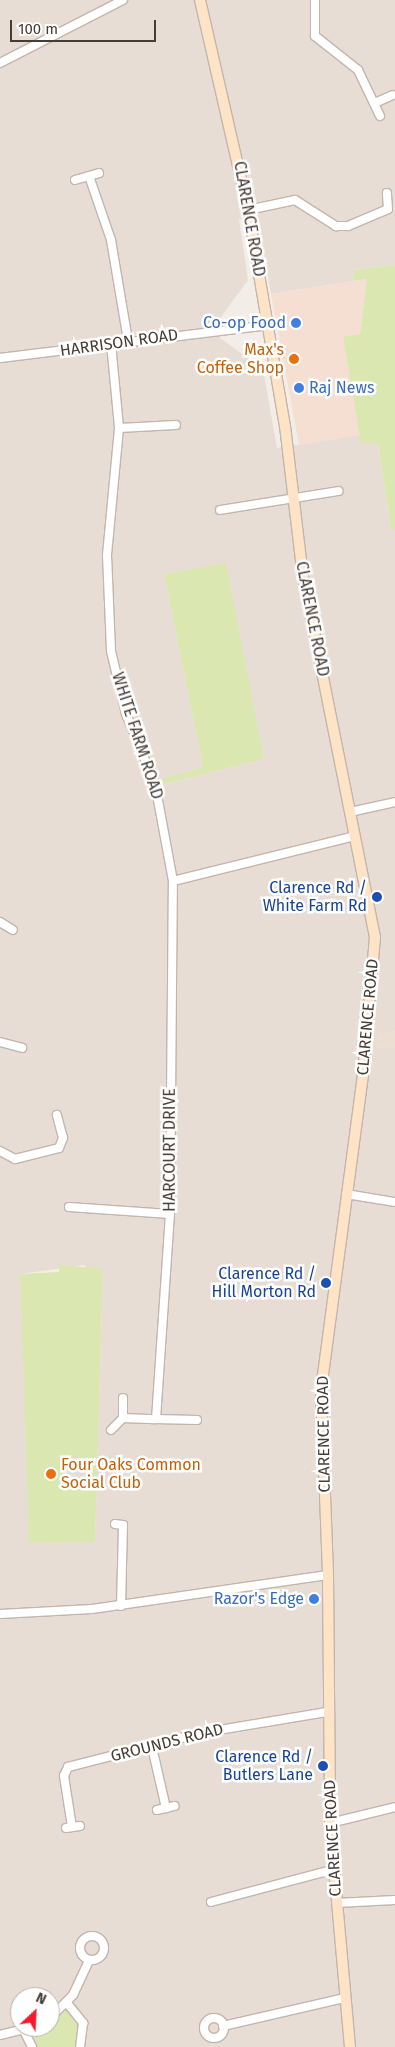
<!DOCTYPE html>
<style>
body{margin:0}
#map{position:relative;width:395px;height:2047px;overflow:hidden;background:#f3ede7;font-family:"Fira Sans",sans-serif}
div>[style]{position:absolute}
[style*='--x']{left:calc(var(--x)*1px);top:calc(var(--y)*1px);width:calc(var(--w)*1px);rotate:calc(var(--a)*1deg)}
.residential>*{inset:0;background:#e7ddd5}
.commercial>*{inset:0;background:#f5ded2}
.education>*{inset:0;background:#ecded1}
.green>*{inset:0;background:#dbe7b0}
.parking>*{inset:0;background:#e1dedc}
.roads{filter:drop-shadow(1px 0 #c2b5ad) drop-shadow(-1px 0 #c2b5ad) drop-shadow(0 1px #c2b5ad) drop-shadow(0 -1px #c2b5ad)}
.street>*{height:8px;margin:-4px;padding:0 4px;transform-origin:4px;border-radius:4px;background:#fff}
.street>.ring{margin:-4px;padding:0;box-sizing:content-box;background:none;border:8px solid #fff;border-radius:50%}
.secondary>*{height:10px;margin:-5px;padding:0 5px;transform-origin:5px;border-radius:5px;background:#fee3c6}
.dots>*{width:14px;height:14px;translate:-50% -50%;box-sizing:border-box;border:2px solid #fff;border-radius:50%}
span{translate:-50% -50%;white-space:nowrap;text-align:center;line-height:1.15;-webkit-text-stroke:5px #fff;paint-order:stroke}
.street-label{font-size:16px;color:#463c36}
.shop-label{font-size:16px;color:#366cbe}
.right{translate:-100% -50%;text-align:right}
.left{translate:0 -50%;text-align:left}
.food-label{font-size:16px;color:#c56008}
.transit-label{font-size:16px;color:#164399}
.north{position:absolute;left:10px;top:1987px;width:50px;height:50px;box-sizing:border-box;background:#fff;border:1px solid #b5b1af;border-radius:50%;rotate:25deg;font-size:14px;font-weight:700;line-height:20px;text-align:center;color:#463c36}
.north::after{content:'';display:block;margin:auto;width:18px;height:22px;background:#f8192c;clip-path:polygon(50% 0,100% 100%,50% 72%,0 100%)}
.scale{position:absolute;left:10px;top:20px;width:146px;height:22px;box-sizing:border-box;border:2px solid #463c36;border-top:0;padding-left:6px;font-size:15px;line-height:18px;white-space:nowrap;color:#463c36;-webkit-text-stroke:4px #fff;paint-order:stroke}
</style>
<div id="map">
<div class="residential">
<div style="clip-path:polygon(evenodd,0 0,395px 0,395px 265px,354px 270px,353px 281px,271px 294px,258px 216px,239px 219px,248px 280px,218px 321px,220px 338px,263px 369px,277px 448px,360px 435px,361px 443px,378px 443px,391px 530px,395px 530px,395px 1031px,378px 1034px,376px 1048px,395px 1047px,395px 2047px,0 2047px,0 0,225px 564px,264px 759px,162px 785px,160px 780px,203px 767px,164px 574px,225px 564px,0 0,85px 1265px,85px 1270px,103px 1269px,95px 1542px,30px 1543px,20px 1274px,85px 1265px,0 0,20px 1997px,50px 1997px,50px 2027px,20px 2027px,20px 1997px)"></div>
</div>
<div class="commercial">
<div style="clip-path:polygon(367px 279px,360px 334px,343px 338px,360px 435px,299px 445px,271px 294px)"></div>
</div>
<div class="education">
<div style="clip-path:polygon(395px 1031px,395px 1047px,376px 1048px,378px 1034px)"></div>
</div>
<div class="green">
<div style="clip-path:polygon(395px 265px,395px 530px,391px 530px,378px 443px,361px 443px,343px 337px,360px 334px,367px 279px,353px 281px,354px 270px)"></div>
<div style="clip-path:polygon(226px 563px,264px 759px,161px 785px,159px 780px,203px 767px,164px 574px)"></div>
<div style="clip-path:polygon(60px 1265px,103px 1269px,95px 1542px,29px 1543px,20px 1274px,59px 1272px)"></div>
<div style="clip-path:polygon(66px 2010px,81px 2024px,76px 2047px,38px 2047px,34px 2034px,50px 2027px)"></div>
</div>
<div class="parking">
<div style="clip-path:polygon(64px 1458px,90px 1459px,89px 1489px,63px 1488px)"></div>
</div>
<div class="roads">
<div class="street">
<div style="--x:315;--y:0;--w:36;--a:90"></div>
<div style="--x:315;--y:36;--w:55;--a:38.3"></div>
<div style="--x:358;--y:70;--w:51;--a:64.4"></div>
<div style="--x:0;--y:63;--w:138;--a:-27.1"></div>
<div style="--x:377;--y:102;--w:17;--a:-24"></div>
<div style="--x:89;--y:176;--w:68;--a:71"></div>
<div style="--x:111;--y:240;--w:102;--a:80.4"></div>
<div style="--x:75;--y:180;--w:25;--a:-16"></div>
<div style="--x:248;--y:210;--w:48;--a:-12"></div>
<div style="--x:295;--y:200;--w:49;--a:32.4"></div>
<div style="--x:336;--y:226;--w:12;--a:0"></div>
<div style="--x:348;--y:226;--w:43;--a:-23"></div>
<div style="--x:388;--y:209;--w:16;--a:-94"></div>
<div style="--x:111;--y:343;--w:85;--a:84.6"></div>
<div style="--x:119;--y:428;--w:128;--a:95.4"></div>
<div style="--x:107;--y:555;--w:96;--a:87.6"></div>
<div style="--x:111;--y:651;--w:65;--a:76.6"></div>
<div style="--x:126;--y:714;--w:76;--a:67.5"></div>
<div style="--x:155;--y:784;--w:99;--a:79.5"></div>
<div style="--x:173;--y:881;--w:187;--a:-13.9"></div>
<div style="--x:0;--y:358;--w:269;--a:-7"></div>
<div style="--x:119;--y:428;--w:57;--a:-3"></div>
<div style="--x:220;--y:510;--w:120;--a:-9.1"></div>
<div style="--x:350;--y:812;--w:46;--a:-12.5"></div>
<div style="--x:0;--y:922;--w:15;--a:32"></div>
<div style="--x:0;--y:1042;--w:23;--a:15"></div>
<div style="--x:0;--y:1151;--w:17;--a:28"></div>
<div style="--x:15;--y:1159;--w:45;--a:-14"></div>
<div style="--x:59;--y:1148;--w:11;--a:-68"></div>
<div style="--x:63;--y:1138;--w:24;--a:-105"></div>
<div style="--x:346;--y:1194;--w:50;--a:9.3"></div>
<div style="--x:69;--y:1207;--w:101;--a:4"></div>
<div style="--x:123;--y:1398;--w:20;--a:90"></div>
<div style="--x:156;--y:1419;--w:41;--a:1.4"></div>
<div style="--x:111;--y:1430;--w:17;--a:-45"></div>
<div style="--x:123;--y:1418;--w:33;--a:2"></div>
<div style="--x:156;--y:1419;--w:205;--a:-86.1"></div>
<div style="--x:170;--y:1214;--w:333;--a:-89.5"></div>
<div style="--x:115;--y:1524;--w:8;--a:7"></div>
<div style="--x:123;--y:1525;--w:81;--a:91.4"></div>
<div style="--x:0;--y:1614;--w:92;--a:-3.1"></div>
<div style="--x:92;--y:1609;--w:238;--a:-8.2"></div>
<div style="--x:152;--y:1747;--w:63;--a:77.1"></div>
<div style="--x:157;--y:1810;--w:18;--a:-13"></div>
<div style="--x:330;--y:1823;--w:67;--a:-13.8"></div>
<div style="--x:72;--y:1827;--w:52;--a:-98.9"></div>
<div style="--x:64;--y:1776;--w:10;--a:-66"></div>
<div style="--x:68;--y:1767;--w:137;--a:-14.3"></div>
<div style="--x:201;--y:1733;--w:128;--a:-9.5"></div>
<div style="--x:66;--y:1828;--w:14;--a:-8"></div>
<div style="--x:211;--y:1902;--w:128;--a:-14.9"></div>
<div style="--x:337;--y:1903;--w:58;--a:-3"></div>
<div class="ring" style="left:80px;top:1936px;width:16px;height:16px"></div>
<div style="--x:67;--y:2003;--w:26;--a:51"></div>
<div style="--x:83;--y:2023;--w:24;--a:97"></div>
<div style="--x:50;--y:2018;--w:33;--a:-45"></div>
<div style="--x:73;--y:1995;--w:38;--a:-65"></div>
<div class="ring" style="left:204px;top:2018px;width:12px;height:12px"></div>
<div style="--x:223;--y:2026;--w:124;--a:-13"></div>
<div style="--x:24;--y:2031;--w:18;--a:63"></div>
<div style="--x:0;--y:2035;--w:34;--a:-14"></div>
</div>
<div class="secondary">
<div style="--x:200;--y:0;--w:215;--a:77.1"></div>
<div style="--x:248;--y:210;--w:219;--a:80.3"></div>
<div style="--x:285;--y:426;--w:152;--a:83.2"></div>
<div style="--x:303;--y:577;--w:367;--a:78.7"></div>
<div style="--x:375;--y:937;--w:139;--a:95"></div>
<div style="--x:363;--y:1075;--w:319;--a:97.6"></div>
<div style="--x:321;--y:1391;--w:184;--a:87.8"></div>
<div style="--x:328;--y:1575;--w:248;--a:89.5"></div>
<div style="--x:330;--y:1823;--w:225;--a:84.9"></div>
</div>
</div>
<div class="dots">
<div style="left:296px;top:323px;background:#3f7fe0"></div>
<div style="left:294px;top:359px;background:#e8710a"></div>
<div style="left:299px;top:388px;background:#3f7fe0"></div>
<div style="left:377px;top:897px;background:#1a4fb4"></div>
<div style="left:326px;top:1283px;background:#1a4fb4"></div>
<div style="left:51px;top:1474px;background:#e8710a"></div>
<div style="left:314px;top:1599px;background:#3f7fe0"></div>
<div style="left:323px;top:1766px;background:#1a4fb4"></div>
</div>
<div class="street-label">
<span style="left:249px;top:219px;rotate:80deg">CLARENCE ROAD</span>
<span style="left:119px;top:343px;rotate:-8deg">HARRISON ROAD</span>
<span style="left:312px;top:619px;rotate:79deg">CLARENCE ROAD</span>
<span style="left:137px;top:736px;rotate:72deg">WHITE FARM ROAD</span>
<span style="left:368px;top:1017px;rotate:-85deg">CLARENCE ROAD</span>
<span style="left:170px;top:1150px;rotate:-90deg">HARCOURT DRIVE</span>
<span style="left:324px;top:1434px;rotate:-91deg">CLARENCE ROAD</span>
<span style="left:167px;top:1743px;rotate:-14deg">GROUNDS ROAD</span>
<span style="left:333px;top:1838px;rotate:-93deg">CLARENCE ROAD</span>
</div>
<div class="shop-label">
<span class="right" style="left:286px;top:323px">Co-op Food</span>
<span class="left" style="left:309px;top:388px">Raj News</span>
<span class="right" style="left:304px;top:1599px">Razor's Edge</span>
</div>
<div class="food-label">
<span class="right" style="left:284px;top:359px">Max's<br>Coffee Shop</span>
<span class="left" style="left:61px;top:1474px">Four Oaks Common<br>Social Club</span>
</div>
<div class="transit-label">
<span class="right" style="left:367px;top:897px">Clarence Rd /<br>White Farm Rd</span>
<span class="right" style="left:316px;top:1283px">Clarence Rd /<br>Hill Morton Rd</span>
<span class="right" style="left:313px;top:1766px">Clarence Rd /<br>Butlers Lane</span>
</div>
<div class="north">N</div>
<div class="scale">100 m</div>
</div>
